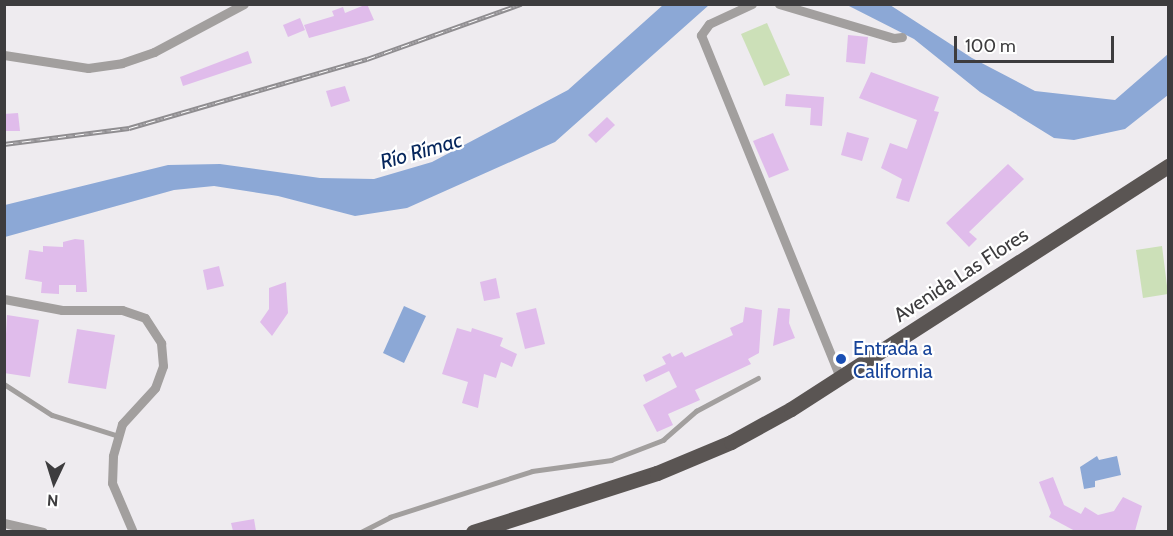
<!DOCTYPE html>
<meta charset="utf-8">
<style>
body{margin:0}
#map{position:relative;width:1173px;height:536px;overflow:hidden;background:#eeebef;font-family:Cabin,sans-serif}
div>[style]{position:absolute}
[style*='--x']{left:calc(var(--x)*1px);top:calc(var(--y)*1px);width:calc(var(--w)*1px);rotate:calc(var(--a)*1deg)}
.green>*{inset:0;background:#cce0b8}
.water>*{inset:0;background:#8ca8d6}
.building>*{inset:0;background:#e0bceb}
.service>*{height:4.5px;margin:-2.25px;padding:0 2.25px;transform-origin:2.25px;border-radius:2.25px;background:#a29f9e}
.minor>*{height:9px;margin:-4.5px;padding:0 4.5px;transform-origin:4.5px;border-radius:4.5px;background:#a29f9e}
.trunk>*{height:15px;margin:-7.5px;padding:0 7.5px;transform-origin:7.5px;border-radius:7.5px;background:#5a5553}
.rail>*{height:5px;margin-top:-2.5px;transform-origin:0;background:repeating-linear-gradient(90deg,#fff 0 9px,#8f8d90 0 18px);box-sizing:border-box;border-block:2px solid #8f8d90}
.dots>*{width:16px;height:16px;translate:-50% -50%;box-sizing:border-box;border:3px solid #fff;border-radius:50%}
span{translate:-50% -50%;white-space:nowrap;text-align:center;line-height:1.15;-webkit-text-stroke:4.5px #fff;paint-order:stroke}
.street-label{font-size:20px;color:#3d3c3e}
.transit-label{font-size:20px;color:#164399}
.left{translate:0 -50%;text-align:left}
.water-label{font-size:21px;color:#06265c;font-style:italic}
.frame{position:absolute;inset:0;border:6px solid #3d3c3e;pointer-events:none}
.north{position:absolute;left:24px;top:452px;width:60px;height:60px;-webkit-text-stroke:4px #fff;paint-order:stroke;rotate:184deg;font-size:16px;font-weight:700;line-height:24px;text-align:center;color:#3d3c3e}
.north::after{content:'';display:block;margin:auto;width:21px;height:27px;background:#3d3c3e;clip-path:polygon(50% 0,100% 100%,50% 72%,0 100%)}
.scale{position:absolute;left:954px;top:36px;width:160px;height:27px;box-sizing:border-box;border:3px solid #3d3c3e;border-top:0;padding-left:8px;font-size:18px;line-height:21px;white-space:nowrap;color:#3d3c3e;-webkit-text-stroke:4px #fff;paint-order:stroke}
</style>
<div id="map">
<div class="green">
<div style="clip-path:polygon(767px 23px,790px 75px,764px 86px,741px 34px)"></div>
<div style="clip-path:polygon(1162px 246px,1168px 294px,1143px 298px,1136px 250px)"></div>
</div>
<div class="water">
<div style="clip-path:polygon(663px 5px,709px 5px,555px 142px,407px 208px,355px 216px,278px 196px,214px 186px,174px 190px,5px 237px,5px 205px,168px 165px,220px 164px,320px 178px,374px 179px,432px 162px,568px 90px)"></div>
<div style="clip-path:polygon(847px 5px,890px 5px,972px 58px,1035px 91px,1115px 100px,1168px 54px,1168px 95px,1125px 129px,1074px 140px,1054px 138px,980px 92px,914px 39px)"></div>
<div style="clip-path:polygon(404px 306px,426px 316px,404px 363px,383px 353px)"></div>
<div style="clip-path:polygon(1097px 456px,1099px 460px,1117px 456px,1121px 475px,1095px 481px,1095px 487px,1084px 489px,1080px 467px)"></div>
</div>
<div class="building">
<div style="clip-path:polygon(367px 4px,374px 20px,309px 38px,304px 25px,334px 16px,332px 11px,343px 7px,345px 13px)"></div>
<div style="clip-path:polygon(300px 18px,305px 30px,288px 37px,283px 25px)"></div>
<div style="clip-path:polygon(848px 35px,868px 37px,865px 64px,846px 62px)"></div>
<div style="clip-path:polygon(248px 51px,252px 63px,183px 86px,180px 77px)"></div>
<div style="clip-path:polygon(871px 72px,939px 97px,934px 111px,939px 112px,909px 202px,896px 198px,902px 179px,881px 168px,890px 143px,907px 149px,917px 120px,859px 98px)"></div>
<div style="clip-path:polygon(345px 86px,350px 101px,331px 107px,326px 91px)"></div>
<div style="clip-path:polygon(786px 94px,824px 97px,822px 126px,810px 125px,811px 108px,785px 106px)"></div>
<div style="clip-path:polygon(18px 113px,20px 131px,4px 131px,4px 114px)"></div>
<div style="clip-path:polygon(607px 117px,615px 125px,596px 143px,588px 135px)"></div>
<div style="clip-path:polygon(847px 132px,869px 138px,862px 161px,841px 155px)"></div>
<div style="clip-path:polygon(773px 133px,789px 170px,769px 178px,753px 141px)"></div>
<div style="clip-path:polygon(1008px 164px,1024px 179px,969px 232px,977px 239px,969px 247px,946px 223px)"></div>
<div style="clip-path:polygon(75px 239px,84px 240px,87px 292px,76px 292px,76px 285px,59px 285px,59px 294px,41px 293px,42px 282px,25px 279px,29px 250px,43px 252px,43px 246px,63px 247px,63px 242px)"></div>
<div style="clip-path:polygon(219px 266px,224px 286px,207px 290px,203px 270px)"></div>
<div style="clip-path:polygon(496px 278px,500px 298px,484px 301px,480px 282px)"></div>
<div style="clip-path:polygon(286px 282px,288px 313px,272px 336px,260px 322px,269px 309px,269px 288px)"></div>
<div style="clip-path:polygon(745px 307px,762px 310px,759px 353px,748px 359px,751px 364px,695px 390px,700px 400px,668px 414px,673px 425px,657px 432px,643px 405px,677px 387px,669px 371px,646px 382px,643px 375px,666px 364px,662px 357px,670px 353px,672px 357px,682px 352px,685px 357px,733px 335px,730px 328px,743px 322px)"></div>
<div style="clip-path:polygon(536px 308px,545px 344px,525px 349px,516px 313px)"></div>
<div style="clip-path:polygon(778px 308px,790px 309px,789px 323px,795px 338px,773px 346px)"></div>
<div style="clip-path:polygon(7px 315px,39px 320px,30px 377px,4px 373px)"></div>
<div style="clip-path:polygon(457px 328px,471px 332px,472px 328px,503px 338px,500px 346px,517px 354px,512px 367px,501px 362px,496px 378px,484px 374px,478px 408px,462px 403px,468px 382px,442px 374px)"></div>
<div style="clip-path:polygon(77px 329px,115px 335px,106px 389px,68px 383px)"></div>
<div style="clip-path:polygon(1053px 477px,1064px 505px,1081px 514px,1085px 507px,1098px 515px,1114px 511px,1123px 497px,1142px 506px,1135px 531px,1075px 531px,1049px 517px,1051px 513px,1039px 482px)"></div>
<div style="clip-path:polygon(254px 519px,256px 531px,233px 531px,231px 523px)"></div>
</div>
<div class="service">
<div style="--x:4;--y:384;--w:57;--a:32.9"></div>
<div style="--x:52;--y:415;--w:70;--a:17.4"></div>
<div style="--x:361;--y:532;--w:33;--a:-27"></div>
<div style="--x:390;--y:517;--w:149;--a:-17.9"></div>
<div style="--x:532;--y:471;--w:80;--a:-7.9"></div>
<div style="--x:611;--y:460;--w:56;--a:-21"></div>
<div style="--x:663;--y:440;--w:44;--a:-41.3"></div>
<div style="--x:696;--y:411;--w:70;--a:-28"></div>
</div>
<div class="minor">
<div style="--x:752;--y:4;--w:47;--a:155.1"></div>
<div style="--x:709;--y:24;--w:14;--a:126"></div>
<div style="--x:701;--y:35;--w:370;--a:67.9"></div>
<div style="--x:779;--y:4;--w:120;--a:16.5"></div>
<div style="--x:894;--y:38;--w:8;--a:-7"></div>
<div style="--x:4;--y:55;--w:85;--a:8.8"></div>
<div style="--x:88;--y:68;--w:34;--a:-8"></div>
<div style="--x:122;--y:63;--w:34;--a:-19"></div>
<div style="--x:154;--y:52;--w:102;--a:-28.1"></div>
<div style="--x:4;--y:299;--w:59;--a:10.7"></div>
<div style="--x:62;--y:310;--w:60;--a:0"></div>
<div style="--x:122;--y:310;--w:24;--a:19"></div>
<div style="--x:145;--y:318;--w:30;--a:57"></div>
<div style="--x:161;--y:343;--w:23;--a:85"></div>
<div style="--x:163;--y:366;--w:23;--a:110"></div>
<div style="--x:155;--y:388;--w:49;--a:132.5"></div>
<div style="--x:122;--y:424;--w:33;--a:106"></div>
<div style="--x:113;--y:456;--w:27;--a:92"></div>
<div style="--x:112;--y:483;--w:53;--a:66.8"></div>
<div style="--x:4;--y:523;--w:40;--a:13"></div>
</div>
<div class="trunk">
<div style="--x:473;--y:532;--w:193;--a:-17.8"></div>
<div style="--x:657;--y:473;--w:80;--a:-22.7"></div>
<div style="--x:731;--y:442;--w:68;--a:-28.8"></div>
<div style="--x:791;--y:409;--w:449;--a:-32.8"></div>
</div>
<div class="rail">
<div style="--x:4;--y:144;--w:126;--a:-7.3"></div>
<div style="--x:129;--y:128;--w:248;--a:-16.2"></div>
<div style="--x:367;--y:59;--w:164;--a:-19.7"></div>
</div>
<div class="dots">
<div style="left:841px;top:359px;background:#1a4fb4"></div>
</div>
<div class="street-label">
<span style="left:961px;top:275px;rotate:-33deg">Avenida Las Flores</span>
</div>
<div class="transit-label">
<span class="left" style="left:853px;top:360px">Entrada a<br>California</span>
</div>
<div class="water-label">
<span style="left:421px;top:151px;rotate:-16deg">Río Rímac</span>
</div>
<div class="frame"></div>
<div class="north">N</div>
<div class="scale">100 m</div>
</div>
